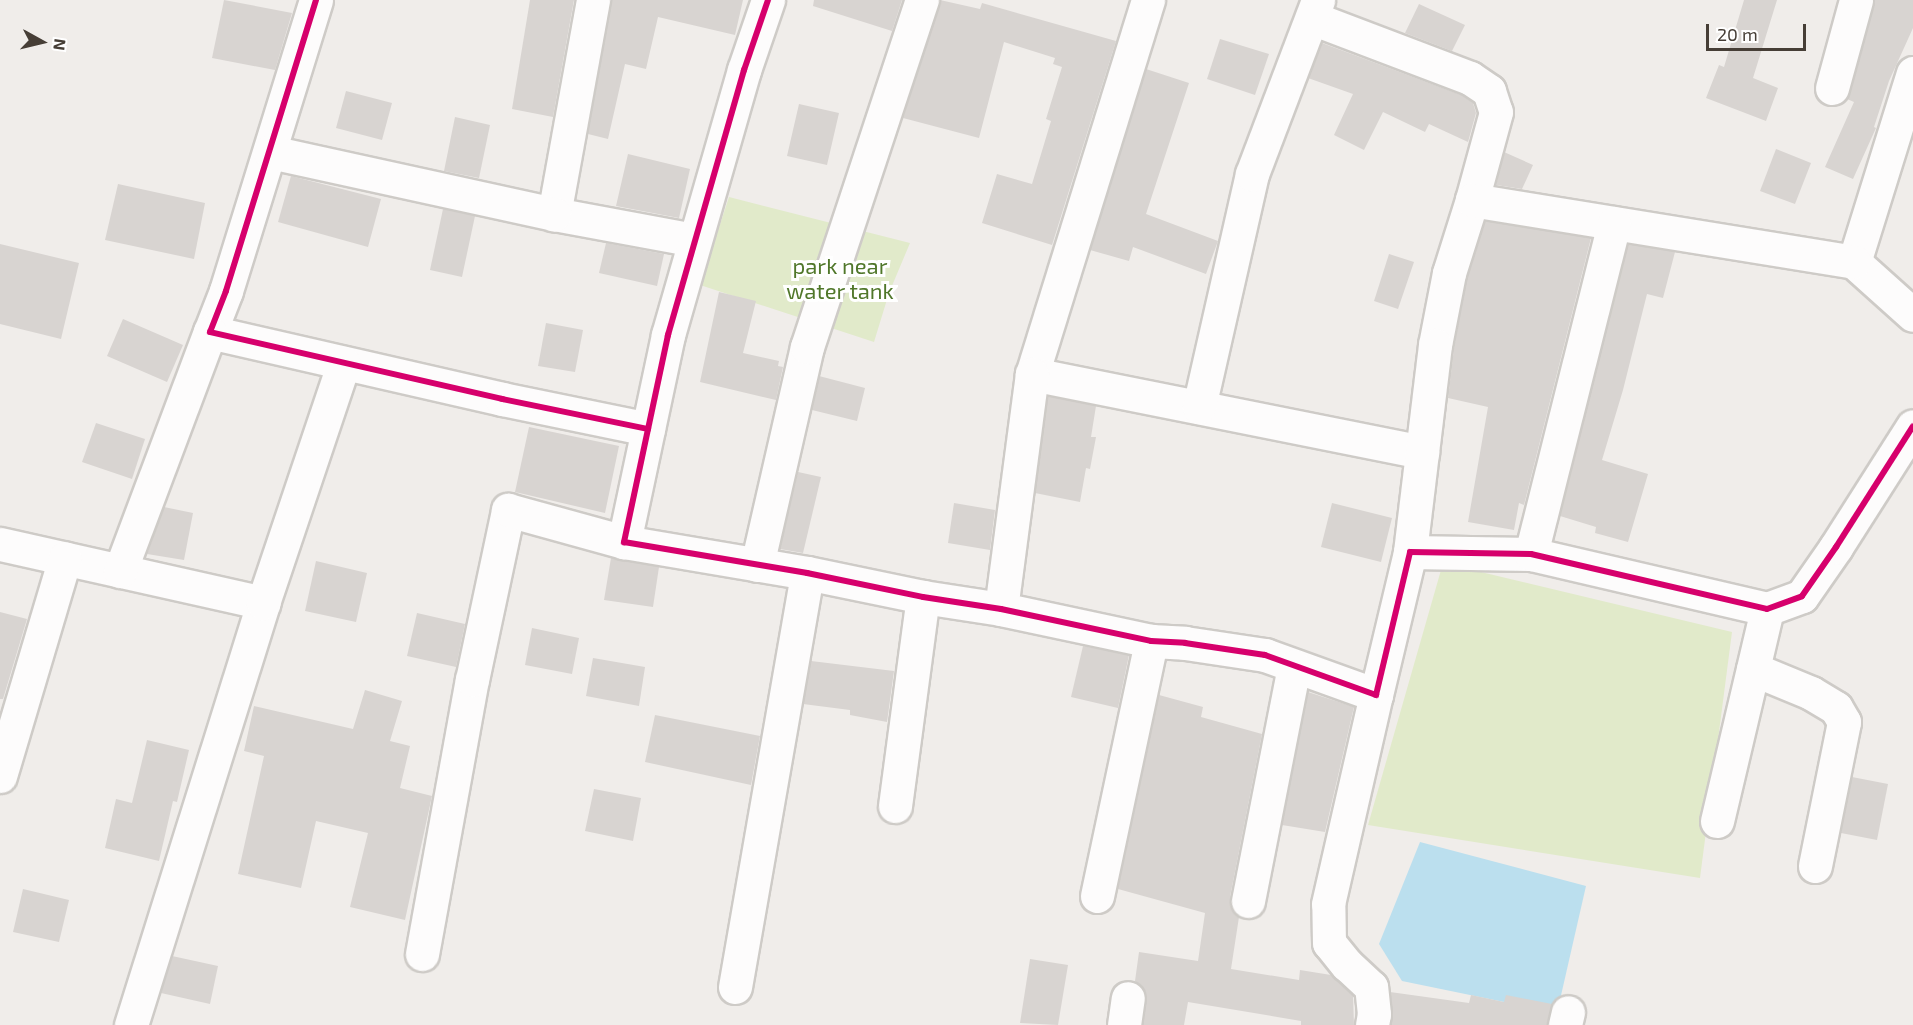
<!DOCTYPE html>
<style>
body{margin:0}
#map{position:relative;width:1913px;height:1025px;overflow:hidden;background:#f0edea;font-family:"Exo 2",sans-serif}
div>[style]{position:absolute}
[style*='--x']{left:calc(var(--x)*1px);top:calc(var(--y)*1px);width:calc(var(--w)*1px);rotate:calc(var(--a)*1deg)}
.green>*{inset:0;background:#e1eaca}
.water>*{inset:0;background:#bbdfee}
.building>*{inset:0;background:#d8d4d1}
.roads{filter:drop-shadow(2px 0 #cecbc7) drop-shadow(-2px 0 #cecbc7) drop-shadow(0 2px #cecbc7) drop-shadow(0 -2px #cecbc7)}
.minor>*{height:33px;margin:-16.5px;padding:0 16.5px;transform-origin:16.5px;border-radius:16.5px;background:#fdfcfc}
.cycleway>*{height:6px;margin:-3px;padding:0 3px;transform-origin:3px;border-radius:3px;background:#d6006c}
span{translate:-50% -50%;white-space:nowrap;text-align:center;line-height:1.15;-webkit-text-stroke:6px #fff;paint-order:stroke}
.park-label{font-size:22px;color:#50772a}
.north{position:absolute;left:12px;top:12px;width:60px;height:60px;-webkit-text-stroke:4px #fff;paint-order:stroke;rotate:98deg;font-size:16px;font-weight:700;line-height:24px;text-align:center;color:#463e36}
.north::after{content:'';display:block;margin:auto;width:21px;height:27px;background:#463e36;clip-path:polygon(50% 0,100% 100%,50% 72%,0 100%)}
.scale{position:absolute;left:1706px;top:24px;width:100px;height:27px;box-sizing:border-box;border:3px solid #463e36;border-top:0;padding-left:8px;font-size:18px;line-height:21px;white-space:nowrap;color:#463e36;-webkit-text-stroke:4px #fff;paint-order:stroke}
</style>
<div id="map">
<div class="green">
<div style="clip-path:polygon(729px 197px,910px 243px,889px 293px,874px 342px,700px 285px)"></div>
<div style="clip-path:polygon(1443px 563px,1732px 632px,1700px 878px,1368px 825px)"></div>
</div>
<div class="water">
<div style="clip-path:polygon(1420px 842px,1586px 886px,1557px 1013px,1402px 981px,1379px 944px)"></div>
</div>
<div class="building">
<div style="clip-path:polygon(224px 0,292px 13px,275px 70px,212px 58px)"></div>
<div style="clip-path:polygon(530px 0,574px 0,553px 117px,512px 109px)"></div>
<div style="clip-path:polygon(611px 0,743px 0,735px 35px,658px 17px,646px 69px,625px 64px,608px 139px,588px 134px)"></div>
<div style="clip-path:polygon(814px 0,902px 0,892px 31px,813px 6px)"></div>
<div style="clip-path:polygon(940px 0,980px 9px,982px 3px,1116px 41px,1052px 245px,982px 223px,997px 174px,1032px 184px,1051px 121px,1046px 119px,1062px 67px,1053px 64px,1055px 58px,1004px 42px,979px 138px,903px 118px)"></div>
<div style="clip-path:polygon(1744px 0,1777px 0,1753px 78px,1778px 88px,1766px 121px,1706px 98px,1719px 65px,1724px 67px)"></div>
<div style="clip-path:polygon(1874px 0,1913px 0,1913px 28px,1889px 81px,1874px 127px,1876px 128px,1853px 179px,1825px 167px,1854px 102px,1847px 99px)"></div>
<div style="clip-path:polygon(1419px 4px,1465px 25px,1452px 51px,1405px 33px)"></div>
<div style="clip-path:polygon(1220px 39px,1269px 54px,1255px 95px,1207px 79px)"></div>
<div style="clip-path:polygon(1322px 43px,1461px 95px,1473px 103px,1476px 113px,1468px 142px,1429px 124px,1425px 132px,1383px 112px,1364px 150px,1334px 135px,1353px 94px,1308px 78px)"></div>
<div style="clip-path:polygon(1146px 69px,1189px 83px,1146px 214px,1218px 241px,1206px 274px,1133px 247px,1129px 261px,1090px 250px)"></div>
<div style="clip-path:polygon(346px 91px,392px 103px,382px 140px,336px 128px)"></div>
<div style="clip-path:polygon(799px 104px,839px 113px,827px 165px,787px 156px)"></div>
<div style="clip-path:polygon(455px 117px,490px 125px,479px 178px,444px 171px)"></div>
<div style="clip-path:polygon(1776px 149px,1811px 163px,1795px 204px,1760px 191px)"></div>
<div style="clip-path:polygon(1504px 152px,1533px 165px,1522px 189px,1496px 185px)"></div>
<div style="clip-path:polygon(628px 154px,690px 169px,679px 218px,616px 206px)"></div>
<div style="clip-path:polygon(291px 176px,381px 199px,368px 247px,278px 222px)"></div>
<div style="clip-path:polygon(118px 184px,205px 203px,194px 259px,105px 240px)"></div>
<div style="clip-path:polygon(443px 209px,475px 216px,462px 277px,430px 270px)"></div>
<div style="clip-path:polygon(1485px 221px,1591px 238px,1524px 505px,1519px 503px,1514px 530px,1468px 522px,1488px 407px,1448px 398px,1454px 348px,1467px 278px)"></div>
<div style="clip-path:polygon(606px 243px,664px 254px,657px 286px,599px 273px)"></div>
<div style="clip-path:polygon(0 244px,79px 263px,61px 339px,0 324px)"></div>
<div style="clip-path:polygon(1628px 244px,1675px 252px,1663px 298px,1647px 294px,1623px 390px,1602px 460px,1648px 474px,1628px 542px,1595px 533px,1596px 527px,1560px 516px)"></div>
<div style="clip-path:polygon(1389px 254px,1414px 262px,1398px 309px,1374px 301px)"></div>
<div style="clip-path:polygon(719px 292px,756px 301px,743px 353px,779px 361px,778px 366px,783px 367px,776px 400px,700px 382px)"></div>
<div style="clip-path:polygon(123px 319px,183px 345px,167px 382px,107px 356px)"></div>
<div style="clip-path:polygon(546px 323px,583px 330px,575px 372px,538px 366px)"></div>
<div style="clip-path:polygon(819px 376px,865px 388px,857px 421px,812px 410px)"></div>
<div style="clip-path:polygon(1048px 396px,1096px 406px,1091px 437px,1096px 437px,1090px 469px,1086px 468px,1080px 502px,1035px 493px)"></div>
<div style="clip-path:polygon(96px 423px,145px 439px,132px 479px,82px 462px)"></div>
<div style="clip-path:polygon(529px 427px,619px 446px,605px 513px,515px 492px)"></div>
<div style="clip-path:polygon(798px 472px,821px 477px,803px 553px,780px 549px)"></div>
<div style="clip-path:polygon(954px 503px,995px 510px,990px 550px,948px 543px)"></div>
<div style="clip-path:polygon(1332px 503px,1392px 518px,1381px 562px,1321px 547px)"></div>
<div style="clip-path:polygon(164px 507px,193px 513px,184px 560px,147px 554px)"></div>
<div style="clip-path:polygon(611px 558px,659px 567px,653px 607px,604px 600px)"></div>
<div style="clip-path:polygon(316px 561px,367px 573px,356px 622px,305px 611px)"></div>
<div style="clip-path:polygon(0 612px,27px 619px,3px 699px,0 699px)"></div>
<div style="clip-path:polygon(417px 613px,465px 624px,456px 667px,407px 656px)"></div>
<div style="clip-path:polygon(532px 628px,579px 638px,572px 674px,525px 665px)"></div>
<div style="clip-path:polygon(1083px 646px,1129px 655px,1118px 708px,1071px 697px)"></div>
<div style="clip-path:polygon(593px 658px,645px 667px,639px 706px,586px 696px)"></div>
<div style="clip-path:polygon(811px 661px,894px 671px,887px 722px,850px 715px,850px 710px,803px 704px)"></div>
<div style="clip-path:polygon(365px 690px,402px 701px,390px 741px,410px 746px,400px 788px,432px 796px,405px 920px,350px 907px,368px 833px,316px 821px,301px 888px,238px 874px,264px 756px,244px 751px,254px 706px,353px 729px)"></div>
<div style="clip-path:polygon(1308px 692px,1354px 707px,1325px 832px,1282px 825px)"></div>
<div style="clip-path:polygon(1159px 695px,1203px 707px,1201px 717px,1262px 734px,1230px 897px,1231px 908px,1239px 917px,1231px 969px,1299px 980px,1300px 970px,1331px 975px,1353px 996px,1354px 1025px,1301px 1025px,1301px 1021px,1188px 1002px,1184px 1025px,1143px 1025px,1146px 992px,1135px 981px,1139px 952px,1198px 961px,1205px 913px,1118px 889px)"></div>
<div style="clip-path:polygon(655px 715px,760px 736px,751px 785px,645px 762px)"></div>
<div style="clip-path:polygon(147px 740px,189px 750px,177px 802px,173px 801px,159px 861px,105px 848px,116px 799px,132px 803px)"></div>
<div style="clip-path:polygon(1852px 777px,1888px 784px,1877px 840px,1841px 833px)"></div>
<div style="clip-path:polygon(594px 789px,641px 798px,633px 841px,585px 831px)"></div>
<div style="clip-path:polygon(23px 889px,69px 900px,59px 942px,13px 932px)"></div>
<div style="clip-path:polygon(172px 956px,218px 966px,210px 1004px,161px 993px)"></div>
<div style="clip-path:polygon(1030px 959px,1068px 965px,1058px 1025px,1020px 1023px)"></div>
<div style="clip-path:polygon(1390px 992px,1469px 1003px,1471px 995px,1504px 1002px,1506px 995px,1552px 1004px,1547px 1025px,1391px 1025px)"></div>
</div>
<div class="roads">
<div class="minor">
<div style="--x:316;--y:0;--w:305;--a:107.2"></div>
<div style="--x:226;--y:291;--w:44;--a:111.3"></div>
<div style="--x:210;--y:332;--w:300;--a:12.9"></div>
<div style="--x:502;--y:399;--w:149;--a:11.6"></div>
<div style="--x:593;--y:0;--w:218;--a:100.3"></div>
<div style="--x:554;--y:214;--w:142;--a:10.5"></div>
<div style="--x:768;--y:0;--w:74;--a:108.9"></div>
<div style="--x:744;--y:70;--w:276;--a:106"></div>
<div style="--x:668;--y:335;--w:212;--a:102"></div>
<div style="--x:624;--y:542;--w:186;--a:9.6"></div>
<div style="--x:807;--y:573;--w:118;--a:11.7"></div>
<div style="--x:923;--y:597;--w:79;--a:8.7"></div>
<div style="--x:1001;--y:609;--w:153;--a:12"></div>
<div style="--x:1151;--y:641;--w:34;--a:3"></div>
<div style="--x:1185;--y:643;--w:81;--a:8.5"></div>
<div style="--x:1265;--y:655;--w:118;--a:19.8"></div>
<div style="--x:1376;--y:695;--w:147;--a:-76.6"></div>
<div style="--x:1410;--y:552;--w:121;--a:0.9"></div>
<div style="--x:1531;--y:554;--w:242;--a:13.1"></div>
<div style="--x:1767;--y:609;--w:37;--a:-20"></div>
<div style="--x:1802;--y:596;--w:60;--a:-55.2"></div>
<div style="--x:1836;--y:547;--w:143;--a:-57.5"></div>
<div style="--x:1148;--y:0;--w:392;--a:107.2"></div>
<div style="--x:1032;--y:374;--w:398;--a:11.3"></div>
<div style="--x:1312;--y:18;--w:169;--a:20.8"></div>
<div style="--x:1470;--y:78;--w:23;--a:34"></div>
<div style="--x:1489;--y:91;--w:22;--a:72"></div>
<div style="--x:1496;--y:112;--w:91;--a:105.3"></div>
<div style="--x:1472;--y:200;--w:77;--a:107.5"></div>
<div style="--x:1449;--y:273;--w:73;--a:101"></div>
<div style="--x:1435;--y:345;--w:209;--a:96.9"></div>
<div style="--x:1913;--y:73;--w:198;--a:107.3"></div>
<div style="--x:1854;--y:262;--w:79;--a:41.9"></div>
<div style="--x:1832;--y:88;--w:91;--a:-74.7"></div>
<div style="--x:270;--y:152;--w:291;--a:12.3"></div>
<div style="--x:1472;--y:200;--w:387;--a:9.2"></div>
<div style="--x:1199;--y:407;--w:239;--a:-77.2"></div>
<div style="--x:1252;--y:174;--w:186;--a:-69.2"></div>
<div style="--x:0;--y:544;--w:270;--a:12.6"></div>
<div style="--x:1531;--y:554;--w:341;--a:-75.9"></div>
<div style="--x:757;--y:565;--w:224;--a:-77.1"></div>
<div style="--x:807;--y:347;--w:366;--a:-71.7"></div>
<div style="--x:120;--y:571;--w:255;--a:-69.4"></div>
<div style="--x:1001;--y:609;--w:237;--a:-82.5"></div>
<div style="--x:1753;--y:669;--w:63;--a:22.5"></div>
<div style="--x:1811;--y:693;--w:29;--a:31"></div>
<div style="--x:1836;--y:708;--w:16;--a:60"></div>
<div style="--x:1844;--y:722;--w:147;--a:101.4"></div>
<div style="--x:0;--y:776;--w:227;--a:-73.4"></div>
<div style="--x:895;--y:806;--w:211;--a:-82.4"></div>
<div style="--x:1717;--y:821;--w:218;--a:-76.7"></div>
<div style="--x:1097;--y:896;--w:261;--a:-78"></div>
<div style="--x:1248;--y:901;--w:239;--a:-78.9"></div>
<div style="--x:422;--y:954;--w:279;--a:-79.7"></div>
<div style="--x:472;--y:680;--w:174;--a:-78"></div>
<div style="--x:508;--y:510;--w:120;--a:15.4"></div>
<div style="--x:735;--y:987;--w:420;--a:-80.1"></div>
<div style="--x:131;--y:1025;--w:442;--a:-72.6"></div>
<div style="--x:263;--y:603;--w:253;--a:-71.4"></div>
<div style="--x:1124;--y:1025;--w:27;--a:-82"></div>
<div style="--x:1372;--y:1025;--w:11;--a:-80"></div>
<div style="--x:1374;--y:1014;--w:27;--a:-96"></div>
<div style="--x:1371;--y:987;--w:33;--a:-137"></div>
<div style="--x:1347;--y:965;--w:28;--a:-129"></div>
<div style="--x:1329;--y:943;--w:39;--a:-91"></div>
<div style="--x:1328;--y:904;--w:214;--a:-77.1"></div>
<div style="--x:1565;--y:1025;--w:13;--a:-77"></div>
</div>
</div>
<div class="cycleway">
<div style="--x:316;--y:0;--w:305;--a:107.2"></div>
<div style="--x:226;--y:291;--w:44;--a:111.3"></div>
<div style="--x:210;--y:332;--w:300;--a:12.9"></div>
<div style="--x:502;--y:399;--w:149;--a:11.6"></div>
<div style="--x:768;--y:0;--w:74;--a:108.9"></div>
<div style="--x:744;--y:70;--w:276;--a:106"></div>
<div style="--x:668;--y:335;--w:212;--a:102"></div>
<div style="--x:624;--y:542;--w:186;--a:9.6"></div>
<div style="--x:807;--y:573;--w:118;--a:11.7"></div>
<div style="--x:923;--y:597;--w:79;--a:8.7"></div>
<div style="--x:1001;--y:609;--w:153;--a:12"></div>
<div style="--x:1151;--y:641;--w:34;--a:3"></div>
<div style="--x:1185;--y:643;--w:81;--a:8.5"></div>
<div style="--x:1265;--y:655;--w:118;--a:19.8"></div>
<div style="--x:1376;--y:695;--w:147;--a:-76.6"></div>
<div style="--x:1410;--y:552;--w:121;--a:0.9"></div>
<div style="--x:1531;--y:554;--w:242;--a:13.1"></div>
<div style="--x:1767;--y:609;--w:37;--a:-20"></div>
<div style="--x:1802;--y:596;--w:60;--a:-55.2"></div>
<div style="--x:1836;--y:547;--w:143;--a:-57.5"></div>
</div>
<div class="park-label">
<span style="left:840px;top:278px">park near<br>water tank</span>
</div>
<div class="north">N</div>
<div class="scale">20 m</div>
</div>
